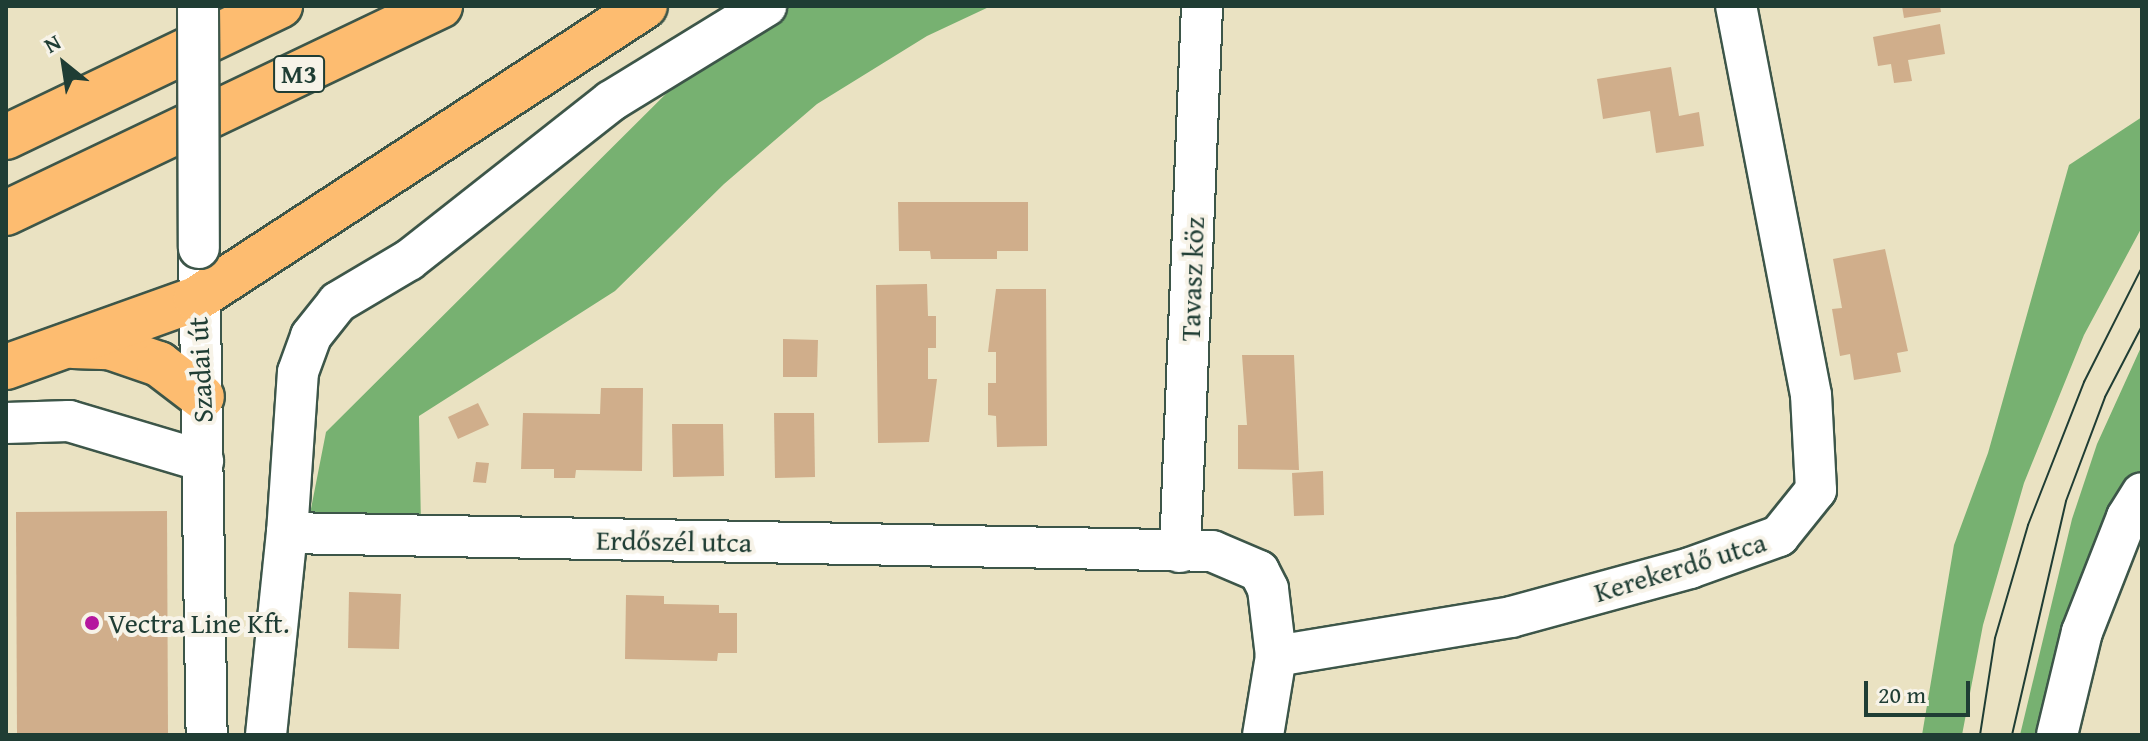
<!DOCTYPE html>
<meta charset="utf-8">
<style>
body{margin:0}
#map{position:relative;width:2148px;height:741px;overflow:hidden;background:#eae2c2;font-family:"Gentium Book Plus",serif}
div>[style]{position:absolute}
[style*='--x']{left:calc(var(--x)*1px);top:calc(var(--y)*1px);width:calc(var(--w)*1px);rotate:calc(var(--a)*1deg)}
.forest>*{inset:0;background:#77b171}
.building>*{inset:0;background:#d0ae8b}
.roads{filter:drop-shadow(2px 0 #3d5649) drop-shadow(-2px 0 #3d5649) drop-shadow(0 2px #3d5649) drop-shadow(0 -2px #3d5649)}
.minor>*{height:40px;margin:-20px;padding:0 20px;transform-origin:20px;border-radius:20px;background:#fff}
.highway>*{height:44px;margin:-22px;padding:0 22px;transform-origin:22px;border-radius:22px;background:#fdbc70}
.tram>*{height:2px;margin:-1px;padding:0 1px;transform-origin:1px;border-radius:1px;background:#1f3d34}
.bridges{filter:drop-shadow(2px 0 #3d5649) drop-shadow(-2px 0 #3d5649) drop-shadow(0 2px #3d5649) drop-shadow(0 -2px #3d5649)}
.minor-bridge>*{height:40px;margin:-20px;padding:0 20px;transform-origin:20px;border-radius:20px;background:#fff}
.dots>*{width:22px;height:22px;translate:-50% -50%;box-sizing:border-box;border:4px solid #f7f3e8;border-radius:50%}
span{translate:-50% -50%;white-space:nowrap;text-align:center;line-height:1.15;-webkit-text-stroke:8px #f7f3e8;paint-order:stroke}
.shield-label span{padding:2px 6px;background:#f7f3e8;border:2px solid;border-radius:6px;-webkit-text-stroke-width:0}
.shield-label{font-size:26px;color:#1f3d34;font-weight:700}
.street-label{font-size:28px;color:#1f3d34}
.poi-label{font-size:28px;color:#1f3d34}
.left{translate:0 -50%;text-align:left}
.frame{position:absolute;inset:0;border:8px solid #1f3d34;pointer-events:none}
.north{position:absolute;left:24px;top:24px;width:80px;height:80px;-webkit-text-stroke:6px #f7f3e8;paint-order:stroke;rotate:330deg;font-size:22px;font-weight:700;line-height:32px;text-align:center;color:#1f3d34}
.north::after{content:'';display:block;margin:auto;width:28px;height:36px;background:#1f3d34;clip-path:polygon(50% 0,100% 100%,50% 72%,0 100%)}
.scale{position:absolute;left:1864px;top:681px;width:106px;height:36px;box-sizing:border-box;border:4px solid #1f3d34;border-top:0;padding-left:10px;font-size:24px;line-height:28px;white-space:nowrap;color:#1f3d34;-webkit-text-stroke:6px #f7f3e8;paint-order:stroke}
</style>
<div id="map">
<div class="forest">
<div style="clip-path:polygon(778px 6px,991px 6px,927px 36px,817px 104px,724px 184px,615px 291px,419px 416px,421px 527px,308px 524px,326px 432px,708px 52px)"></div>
<div style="clip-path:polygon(2142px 117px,2142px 227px,2084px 335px,2024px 483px,1983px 625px,1962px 735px,1922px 735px,1954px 545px,1988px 453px,2069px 165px)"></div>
<div style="clip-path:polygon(2142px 345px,2142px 469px,2120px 499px,2048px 735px,2020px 735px,2072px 519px,2097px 444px)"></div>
</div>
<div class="building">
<div style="clip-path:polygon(1902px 6px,1940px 6px,1941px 12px,1904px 18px)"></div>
<div style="clip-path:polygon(1940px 24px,1945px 54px,1908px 60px,1912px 81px,1894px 83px,1891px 64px,1878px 66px,1873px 37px)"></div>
<div style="clip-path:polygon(1671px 67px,1679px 116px,1699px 112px,1704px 146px,1656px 153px,1650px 111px,1603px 119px,1597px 79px)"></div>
<div style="clip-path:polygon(898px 202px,1028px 202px,1028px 251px,997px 251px,997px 259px,931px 259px,930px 251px,899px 251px)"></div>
<div style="clip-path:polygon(1885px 249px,1908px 351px,1897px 353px,1901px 372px,1854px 380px,1850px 354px,1840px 356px,1832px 309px,1842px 308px,1833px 259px)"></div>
<div style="clip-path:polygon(927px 284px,928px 316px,936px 316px,936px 348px,928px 348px,928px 379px,937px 379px,929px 442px,878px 443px,876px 285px)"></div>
<div style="clip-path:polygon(996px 289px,1046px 289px,1047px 446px,997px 447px,996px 416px,988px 415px,988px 383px,996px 383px,996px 352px,988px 352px)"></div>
<div style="clip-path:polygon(783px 339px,818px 340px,817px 377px,783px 377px)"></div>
<div style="clip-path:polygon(1242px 355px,1294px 355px,1299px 470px,1238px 469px,1238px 425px,1247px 425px)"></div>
<div style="clip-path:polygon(601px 388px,643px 388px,642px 471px,576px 470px,575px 478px,554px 478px,554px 469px,521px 469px,523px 413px,600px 414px)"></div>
<div style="clip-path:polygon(478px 403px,489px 425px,458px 439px,448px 417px)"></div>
<div style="clip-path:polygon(774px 413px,814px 413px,815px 477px,775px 478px)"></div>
<div style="clip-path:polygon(672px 424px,723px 424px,724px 476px,673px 477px)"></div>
<div style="clip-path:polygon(476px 462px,489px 463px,486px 483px,473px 482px)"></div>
<div style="clip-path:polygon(1323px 471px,1324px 515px,1294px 516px,1292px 473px)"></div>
<div style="clip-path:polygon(167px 511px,168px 735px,17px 735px,16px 512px)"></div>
<div style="clip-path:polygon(349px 592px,401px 594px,399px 649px,348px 648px)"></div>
<div style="clip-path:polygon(626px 595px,664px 596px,664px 604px,719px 605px,719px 613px,737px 613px,737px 653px,718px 653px,717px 661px,625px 659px)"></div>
</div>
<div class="roads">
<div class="minor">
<div style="--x:199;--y:248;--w:487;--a:89.1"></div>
<div style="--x:6;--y:423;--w:63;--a:-1.8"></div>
<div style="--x:69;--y:421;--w:140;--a:16.6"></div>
<div style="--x:287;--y:533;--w:161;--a:-86.1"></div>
<div style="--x:298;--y:372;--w:38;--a:-70"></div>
<div style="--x:311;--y:336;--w:43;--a:-51.5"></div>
<div style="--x:338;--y:302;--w:82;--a:-30.6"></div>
<div style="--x:409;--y:260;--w:257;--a:-38.2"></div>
<div style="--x:611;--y:101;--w:182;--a:-31.5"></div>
<div style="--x:1180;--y:552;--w:546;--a:-87.69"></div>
<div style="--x:1276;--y:656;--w:238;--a:-9.4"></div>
<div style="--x:1511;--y:617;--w:186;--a:-15.3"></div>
<div style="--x:1690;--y:568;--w:95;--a:-19.8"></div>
<div style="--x:1779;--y:536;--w:59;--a:-51.2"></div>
<div style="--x:1816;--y:490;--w:95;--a:-93"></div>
<div style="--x:1811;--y:395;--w:396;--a:-100.9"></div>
<div style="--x:266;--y:735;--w:203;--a:-84.1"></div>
<div style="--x:287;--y:533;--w:925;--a:1.11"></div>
<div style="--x:1212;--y:551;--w:51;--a:23.1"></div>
<div style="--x:1259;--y:571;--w:20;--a:63"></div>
<div style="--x:1268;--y:589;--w:67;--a:83.2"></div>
<div style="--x:1276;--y:656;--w:80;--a:99.3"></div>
<div style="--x:2057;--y:735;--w:106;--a:-76.4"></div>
<div style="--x:2082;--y:632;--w:123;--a:-68.6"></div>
<div style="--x:2127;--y:517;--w:28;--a:-58"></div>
</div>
<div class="highway">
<div style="--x:6;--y:137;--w:304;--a:-25.6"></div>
<div style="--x:6;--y:213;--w:481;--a:-25.5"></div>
<div style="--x:73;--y:346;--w:36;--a:2"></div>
<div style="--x:109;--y:347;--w:53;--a:18.8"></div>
<div style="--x:159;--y:364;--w:54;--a:37.5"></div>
<div style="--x:6;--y:367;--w:202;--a:-19.7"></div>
<div style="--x:196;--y:299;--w:536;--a:-33.13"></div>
</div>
</div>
<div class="tram">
<div style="--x:1980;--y:735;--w:98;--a:-81.2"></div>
<div style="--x:1995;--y:638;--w:118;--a:-73.7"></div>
<div style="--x:2028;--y:525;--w:154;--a:-68.6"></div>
<div style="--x:2084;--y:382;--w:129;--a:-63.2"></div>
<div style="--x:2012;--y:735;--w:240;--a:-77"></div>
<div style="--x:2066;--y:501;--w:111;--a:-69.4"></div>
<div style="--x:2105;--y:397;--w:80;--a:-62.5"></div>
</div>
<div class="bridges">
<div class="minor-bridge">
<div style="--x:198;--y:6;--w:242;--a:89.8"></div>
</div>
</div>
<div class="dots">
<div style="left:92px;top:623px;background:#b5179e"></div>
</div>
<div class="shield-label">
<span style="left:299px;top:74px">M3</span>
</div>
<div class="street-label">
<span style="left:1192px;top:279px;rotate:-88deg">Tavasz köz</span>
<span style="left:200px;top:370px;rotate:-93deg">Szadai út</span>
<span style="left:674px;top:541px;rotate:1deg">Erdőszél utca</span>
<span style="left:1680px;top:567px;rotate:-17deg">Kerekerdő utca</span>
</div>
<div class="poi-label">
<span class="left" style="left:108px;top:623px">Vectra Line Kft.</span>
</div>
<div class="frame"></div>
<div class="north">N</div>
<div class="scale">20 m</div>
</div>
